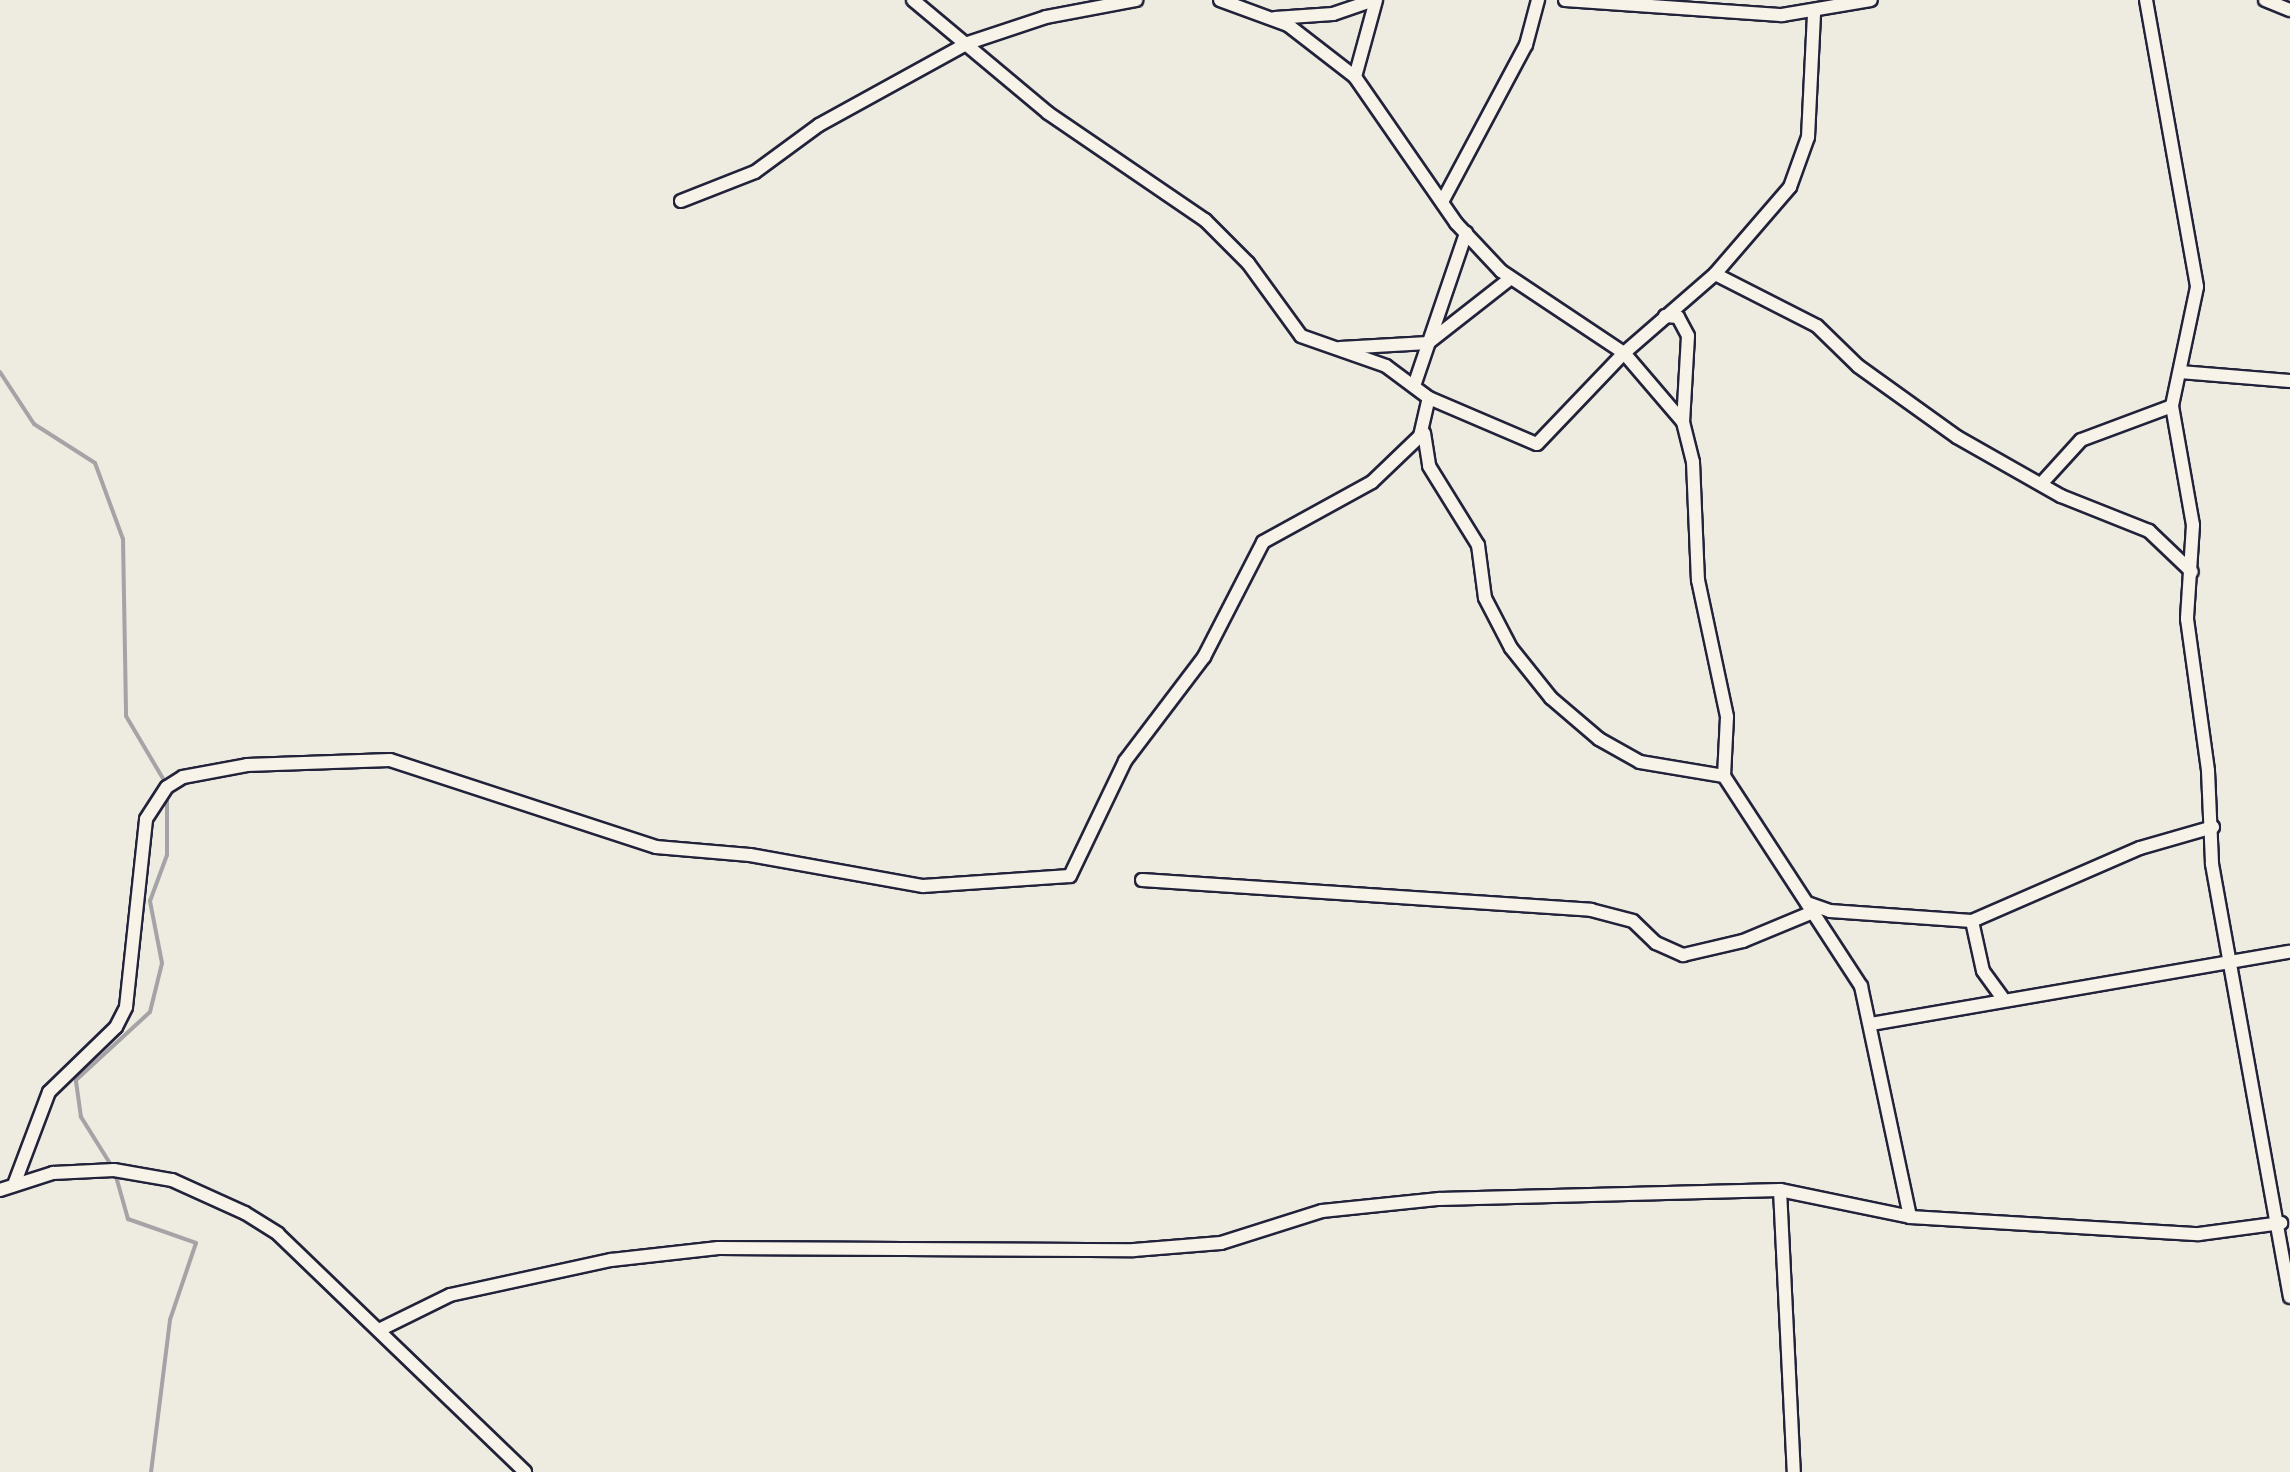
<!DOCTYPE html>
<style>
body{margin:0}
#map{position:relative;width:2290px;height:1472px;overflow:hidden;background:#eeebe1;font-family:Dekko,sans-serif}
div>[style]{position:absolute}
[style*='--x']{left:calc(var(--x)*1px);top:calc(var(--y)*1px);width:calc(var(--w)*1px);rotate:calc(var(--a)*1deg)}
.stream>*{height:4px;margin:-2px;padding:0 2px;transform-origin:2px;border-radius:2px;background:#a6a3a6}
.roads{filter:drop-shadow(2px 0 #22223b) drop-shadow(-2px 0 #22223b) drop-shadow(0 2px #22223b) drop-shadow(0 -2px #22223b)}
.minor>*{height:12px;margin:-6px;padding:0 6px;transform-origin:6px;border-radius:6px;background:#f7f3e8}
span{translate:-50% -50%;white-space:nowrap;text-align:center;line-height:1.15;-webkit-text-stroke:8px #f7f3e8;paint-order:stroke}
</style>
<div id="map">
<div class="stream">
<div style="--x:0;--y:372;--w:62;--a:56.8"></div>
<div style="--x:34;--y:424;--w:72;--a:32.6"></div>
<div style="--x:95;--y:463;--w:81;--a:69.8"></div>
<div style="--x:123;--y:539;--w:177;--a:89"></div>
<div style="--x:126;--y:716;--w:77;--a:59.4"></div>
<div style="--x:111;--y:1165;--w:57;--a:-122"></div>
<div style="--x:81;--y:1117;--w:37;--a:-98"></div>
<div style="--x:76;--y:1080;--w:100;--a:-42.6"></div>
<div style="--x:150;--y:1012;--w:50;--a:-76.2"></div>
<div style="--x:162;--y:963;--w:63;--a:-101"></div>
<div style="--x:150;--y:901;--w:49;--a:-69.7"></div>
<div style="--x:167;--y:855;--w:59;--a:-90"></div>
<div style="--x:115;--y:1173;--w:48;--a:74.2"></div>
<div style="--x:128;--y:1219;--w:72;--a:19.4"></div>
<div style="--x:196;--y:1243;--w:81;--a:108.7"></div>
<div style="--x:170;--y:1320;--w:153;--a:97.1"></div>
</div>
<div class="roads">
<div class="minor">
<div style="--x:913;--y:0;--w:176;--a:39.9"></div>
<div style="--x:1048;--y:113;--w:190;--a:34.3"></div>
<div style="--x:1205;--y:220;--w:61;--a:45"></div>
<div style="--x:1248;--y:263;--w:90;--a:54"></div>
<div style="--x:1301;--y:336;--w:90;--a:19.4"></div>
<div style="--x:1386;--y:366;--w:54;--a:36.7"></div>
<div style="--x:1429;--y:398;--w:117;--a:23.1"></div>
<div style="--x:1537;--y:444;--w:126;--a:-46.3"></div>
<div style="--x:1624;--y:353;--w:121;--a:-41"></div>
<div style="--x:1715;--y:274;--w:115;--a:-49.2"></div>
<div style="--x:1790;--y:187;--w:53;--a:-70.2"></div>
<div style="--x:1808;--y:137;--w:123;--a:-87.2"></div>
<div style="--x:1220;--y:0;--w:72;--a:20.2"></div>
<div style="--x:1288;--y:25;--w:85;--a:37.8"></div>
<div style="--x:1355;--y:77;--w:178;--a:55.3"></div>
<div style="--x:1456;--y:223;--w:66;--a:46.8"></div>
<div style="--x:1501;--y:271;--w:148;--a:33.7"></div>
<div style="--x:1624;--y:353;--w:91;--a:49.5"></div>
<div style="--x:1683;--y:422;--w:41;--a:76"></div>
<div style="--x:1693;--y:462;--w:118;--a:87.6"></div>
<div style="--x:1698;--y:580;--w:140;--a:78"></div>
<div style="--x:1727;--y:717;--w:59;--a:92.9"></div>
<div style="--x:1724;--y:776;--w:251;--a:56.9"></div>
<div style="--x:1861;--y:986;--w:236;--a:78"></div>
<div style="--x:1565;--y:0;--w:218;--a:4"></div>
<div style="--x:1782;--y:15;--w:90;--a:-9.6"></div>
<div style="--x:2146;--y:0;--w:291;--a:79.9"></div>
<div style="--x:2197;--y:287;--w:122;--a:101.9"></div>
<div style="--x:2172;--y:406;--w:121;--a:80"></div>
<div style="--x:2193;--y:525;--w:94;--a:93.7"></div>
<div style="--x:2187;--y:619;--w:153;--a:82.1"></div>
<div style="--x:2208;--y:771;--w:93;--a:87.5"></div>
<div style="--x:2212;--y:864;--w:440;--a:79.8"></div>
<div style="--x:2265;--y:0;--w:27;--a:22"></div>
<div style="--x:1275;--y:18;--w:58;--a:-3.9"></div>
<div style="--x:1333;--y:14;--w:43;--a:-18.9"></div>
<div style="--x:1355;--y:77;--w:80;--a:-74.7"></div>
<div style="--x:681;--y:201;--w:79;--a:-21.4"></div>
<div style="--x:755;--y:172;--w:79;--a:-36.3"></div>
<div style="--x:819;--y:125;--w:170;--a:-28.8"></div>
<div style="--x:968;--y:43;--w:82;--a:-18.4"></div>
<div style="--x:1046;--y:17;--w:92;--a:-10.7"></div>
<div style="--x:1442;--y:202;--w:178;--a:-61.9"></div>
<div style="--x:1526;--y:45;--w:47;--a:-75.1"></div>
<div style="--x:1715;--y:274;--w:114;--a:27"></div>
<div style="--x:1817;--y:326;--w:57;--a:44.3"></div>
<div style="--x:1858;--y:366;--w:122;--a:35.6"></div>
<div style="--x:1957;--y:437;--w:120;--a:29.6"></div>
<div style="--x:2061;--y:496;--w:95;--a:21.7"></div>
<div style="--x:2149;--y:531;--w:59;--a:43.6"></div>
<div style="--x:1665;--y:316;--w:13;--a:4"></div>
<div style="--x:1678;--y:317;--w:21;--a:62"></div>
<div style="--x:1688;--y:336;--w:86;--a:93.3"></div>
<div style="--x:1340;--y:348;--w:88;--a:-3.3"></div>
<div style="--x:1428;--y:343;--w:105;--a:-38.1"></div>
<div style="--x:2180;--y:372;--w:110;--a:4.7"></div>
<div style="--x:1414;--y:386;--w:162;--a:-71.2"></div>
<div style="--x:1424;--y:433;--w:33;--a:81"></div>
<div style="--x:1429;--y:466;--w:93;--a:58.2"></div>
<div style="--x:1478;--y:545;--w:53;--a:82.5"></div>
<div style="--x:1485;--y:598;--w:56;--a:62.5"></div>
<div style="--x:1511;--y:648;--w:64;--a:51.3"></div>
<div style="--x:1551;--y:698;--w:63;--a:40.5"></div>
<div style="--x:1599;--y:739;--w:47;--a:29.3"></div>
<div style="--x:1640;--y:762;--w:85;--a:9.5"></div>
<div style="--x:2041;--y:484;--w:59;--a:-47.7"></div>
<div style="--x:2081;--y:440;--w:97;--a:-20.5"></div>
<div style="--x:1142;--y:880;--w:450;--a:3.8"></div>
<div style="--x:1591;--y:910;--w:43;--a:14.7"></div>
<div style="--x:1633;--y:921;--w:32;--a:44"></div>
<div style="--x:1656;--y:943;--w:30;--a:24"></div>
<div style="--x:1683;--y:955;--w:62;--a:-13.1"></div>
<div style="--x:1743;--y:941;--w:76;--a:-22.5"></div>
<div style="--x:1807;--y:903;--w:24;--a:19"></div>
<div style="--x:1830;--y:911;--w:142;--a:4"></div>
<div style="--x:1972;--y:921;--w:51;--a:77.6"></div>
<div style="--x:1983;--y:971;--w:32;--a:54"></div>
<div style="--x:1972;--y:921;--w:183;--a:-23.5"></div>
<div style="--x:2140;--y:848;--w:76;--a:-16"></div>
<div style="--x:1871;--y:1024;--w:425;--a:-9.8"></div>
<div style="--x:15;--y:1182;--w:96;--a:-69.3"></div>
<div style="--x:49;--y:1092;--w:93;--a:-44.1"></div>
<div style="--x:116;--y:1027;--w:22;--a:-63"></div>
<div style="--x:126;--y:1007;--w:189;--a:-83.9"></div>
<div style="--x:146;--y:819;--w:38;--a:-57"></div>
<div style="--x:167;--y:787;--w:19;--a:-32"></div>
<div style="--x:183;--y:777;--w:65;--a:-10.6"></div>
<div style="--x:247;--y:765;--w:143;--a:-2"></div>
<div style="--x:390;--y:760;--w:280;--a:18.1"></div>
<div style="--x:656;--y:847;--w:94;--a:4.9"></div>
<div style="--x:750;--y:855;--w:176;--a:10.2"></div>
<div style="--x:923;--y:886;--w:147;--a:-3.9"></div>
<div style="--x:1070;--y:876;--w:127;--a:-64.4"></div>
<div style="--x:1125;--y:761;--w:131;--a:-52.8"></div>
<div style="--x:1204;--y:657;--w:129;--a:-62.8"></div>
<div style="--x:1263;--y:542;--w:124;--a:-28.8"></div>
<div style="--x:1372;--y:482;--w:66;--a:-43.8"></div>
<div style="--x:1420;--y:436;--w:39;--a:-77"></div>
<div style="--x:0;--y:1190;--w:56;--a:-17.8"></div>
<div style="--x:53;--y:1173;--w:61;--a:-2.8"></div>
<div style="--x:114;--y:1170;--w:59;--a:9.8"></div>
<div style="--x:172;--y:1180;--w:80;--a:24.3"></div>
<div style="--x:245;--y:1213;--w:39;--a:32"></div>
<div style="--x:278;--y:1234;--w:343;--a:43.9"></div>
<div style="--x:1780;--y:1190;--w:282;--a:87.2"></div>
<div style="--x:379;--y:1330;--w:79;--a:-26.2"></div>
<div style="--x:450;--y:1295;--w:165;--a:-12.3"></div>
<div style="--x:611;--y:1260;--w:108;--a:-6.4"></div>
<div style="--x:718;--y:1248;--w:416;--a:0.3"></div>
<div style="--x:1134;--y:1250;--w:87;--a:-4.6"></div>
<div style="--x:1221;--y:1243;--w:106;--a:-17.6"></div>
<div style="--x:1322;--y:1211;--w:118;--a:-5.9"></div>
<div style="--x:1439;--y:1199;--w:341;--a:-1.5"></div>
<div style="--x:1780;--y:1190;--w:133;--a:11.7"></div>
<div style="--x:1910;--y:1217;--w:289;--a:3.4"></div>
<div style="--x:2199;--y:1234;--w:83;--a:-7.6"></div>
</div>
</div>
</div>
